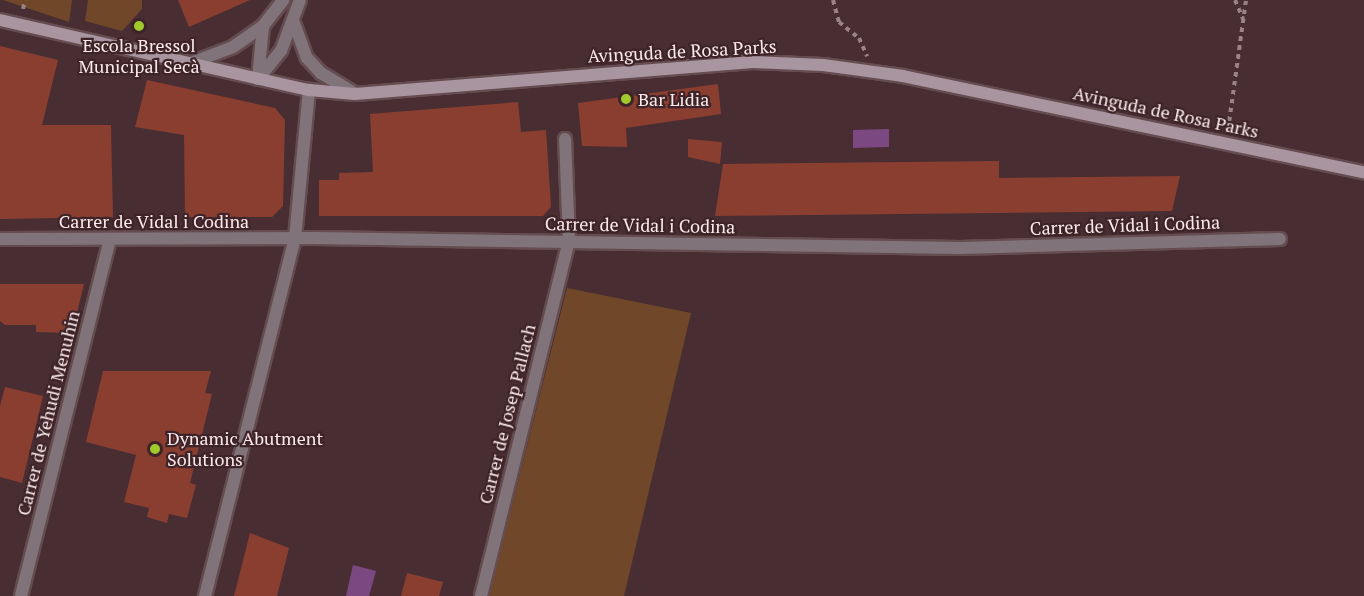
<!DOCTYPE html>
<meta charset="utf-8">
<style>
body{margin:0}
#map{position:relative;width:1364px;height:596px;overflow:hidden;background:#482e32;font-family:"PT Serif",serif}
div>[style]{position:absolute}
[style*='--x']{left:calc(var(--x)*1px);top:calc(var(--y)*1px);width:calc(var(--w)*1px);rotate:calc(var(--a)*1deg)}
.green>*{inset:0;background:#704729}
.water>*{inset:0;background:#7c4881}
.building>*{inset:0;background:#8a3e30}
.path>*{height:4px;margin-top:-2px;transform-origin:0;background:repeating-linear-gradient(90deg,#998386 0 4.5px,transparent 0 9px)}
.roads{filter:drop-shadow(2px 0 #654c50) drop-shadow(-2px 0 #654c50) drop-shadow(0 2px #654c50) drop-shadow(0 -2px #654c50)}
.street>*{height:12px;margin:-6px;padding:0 6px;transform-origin:6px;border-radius:6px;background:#80747a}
.secondary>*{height:12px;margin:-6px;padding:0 6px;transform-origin:6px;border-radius:6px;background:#a9959f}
.dots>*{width:16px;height:16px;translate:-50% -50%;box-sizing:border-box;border:3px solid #3e2428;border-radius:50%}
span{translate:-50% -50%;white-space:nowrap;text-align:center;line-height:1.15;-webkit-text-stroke:4.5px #3e2428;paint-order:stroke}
.poi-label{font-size:18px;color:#fbe9eb}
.left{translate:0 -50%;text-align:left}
.street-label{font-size:18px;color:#fbe9eb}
</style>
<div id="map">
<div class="green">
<div style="clip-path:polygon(3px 0,72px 0,69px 22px)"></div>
<div style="clip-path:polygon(88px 0,142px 0,142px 9px,122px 31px,85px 21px)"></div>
<div style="clip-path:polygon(567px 288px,691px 313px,624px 596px,489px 596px)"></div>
</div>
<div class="water">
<div style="clip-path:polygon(889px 129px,889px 147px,853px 148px,853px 130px)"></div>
<div style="clip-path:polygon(353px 565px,376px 571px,369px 596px,346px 596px)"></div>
</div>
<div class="building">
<div style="clip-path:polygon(178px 0,250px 0,189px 27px)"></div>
<div style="clip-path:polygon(0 46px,58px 60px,42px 125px,111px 125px,113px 217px,0 219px)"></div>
<div style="clip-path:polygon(147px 80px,275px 108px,285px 120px,283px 206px,272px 217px,185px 217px,184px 135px,135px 127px)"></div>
<div style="clip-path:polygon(718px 84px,721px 114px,626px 128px,627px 147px,582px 146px,578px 103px)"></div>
<div style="clip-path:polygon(518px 102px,521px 132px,546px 130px,551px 207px,543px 216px,319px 216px,319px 180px,339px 180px,339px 173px,373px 172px,370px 114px)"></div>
<div style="clip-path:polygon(688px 139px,722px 142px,720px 164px,688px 157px)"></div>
<div style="clip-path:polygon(999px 161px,999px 178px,1180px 176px,1172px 211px,715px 216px,723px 164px)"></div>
<div style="clip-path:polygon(0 284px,84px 284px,72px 333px,36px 332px,36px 325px,5px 325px,0 321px)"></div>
<div style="clip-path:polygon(103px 371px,211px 371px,205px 393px,212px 394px,190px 483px,196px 485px,187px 518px,169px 514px,167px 523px,147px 517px,149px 508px,124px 502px,136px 455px,86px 442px)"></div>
<div style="clip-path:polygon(5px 387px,43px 396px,22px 483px,0 477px,0 406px)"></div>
<div style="clip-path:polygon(250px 533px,289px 548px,277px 596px,234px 596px)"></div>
<div style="clip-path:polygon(407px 573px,443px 582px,439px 596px,401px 596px)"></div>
</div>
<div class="path">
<div style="--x:833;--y:0;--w:23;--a:75"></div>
<div style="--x:839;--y:22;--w:26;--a:39"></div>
<div style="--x:859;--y:38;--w:20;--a:66"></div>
<div style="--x:1235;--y:0;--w:21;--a:67"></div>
<div style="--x:23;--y:9;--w:9;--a:-77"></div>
<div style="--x:1228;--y:130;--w:131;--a:-82.1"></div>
</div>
<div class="roads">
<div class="street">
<div style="--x:294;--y:23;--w:37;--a:70"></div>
<div style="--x:307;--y:58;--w:21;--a:47"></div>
<div style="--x:321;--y:73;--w:39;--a:31"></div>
<div style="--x:188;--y:64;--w:48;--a:-20.7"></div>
<div style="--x:233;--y:47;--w:37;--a:-35"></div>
<div style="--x:263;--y:26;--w:33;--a:-52"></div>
<div style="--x:258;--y:79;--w:36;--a:-51"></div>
<div style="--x:281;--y:51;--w:54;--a:-69.6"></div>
<div style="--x:258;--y:79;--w:53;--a:-84.6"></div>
<div style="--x:0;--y:239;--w:316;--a:-0.2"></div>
<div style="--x:316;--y:238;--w:644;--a:0.89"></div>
<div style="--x:960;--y:248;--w:320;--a:-1.6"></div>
<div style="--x:21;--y:596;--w:368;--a:-76"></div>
<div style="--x:205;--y:596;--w:369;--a:-75.9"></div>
<div style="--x:295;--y:238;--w:149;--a:-84.6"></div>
<div style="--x:481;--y:596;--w:366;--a:-76.1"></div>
<div style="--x:569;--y:241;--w:102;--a:-92.2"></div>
</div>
<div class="secondary">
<div style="--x:0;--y:20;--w:317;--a:12.8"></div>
<div style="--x:309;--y:90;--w:46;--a:5"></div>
<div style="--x:355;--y:94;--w:399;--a:-4.6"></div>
<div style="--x:753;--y:62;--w:70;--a:2.5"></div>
<div style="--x:823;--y:65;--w:81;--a:7.8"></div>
<div style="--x:903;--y:76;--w:471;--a:11.8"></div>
</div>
</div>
<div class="dots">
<div style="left:139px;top:26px;background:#a0c92c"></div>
<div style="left:626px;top:99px;background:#a0c92c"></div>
<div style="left:155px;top:449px;background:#a0c92c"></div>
</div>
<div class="poi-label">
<span style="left:139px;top:56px">Escola Bressol<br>Municipal Secà</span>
<span class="left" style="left:638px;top:99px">Bar Lidia</span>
<span class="left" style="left:167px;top:449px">Dynamic Abutment<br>Solutions</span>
</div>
<div class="street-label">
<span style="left:682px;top:51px;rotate:-3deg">Avinguda de Rosa Parks</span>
<span style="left:1166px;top:112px;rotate:12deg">Avinguda de Rosa Parks</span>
<span style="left:154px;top:221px">Carrer de Vidal i Codina</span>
<span style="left:640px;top:225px;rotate:1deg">Carrer de Vidal i Codina</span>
<span style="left:1125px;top:225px;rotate:-2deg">Carrer de Vidal i Codina</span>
<span style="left:48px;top:413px;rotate:-76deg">Carrer de Yehudi Menuhin</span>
<span style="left:507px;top:414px;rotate:-76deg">Carrer de Josep Pallach</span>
</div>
</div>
